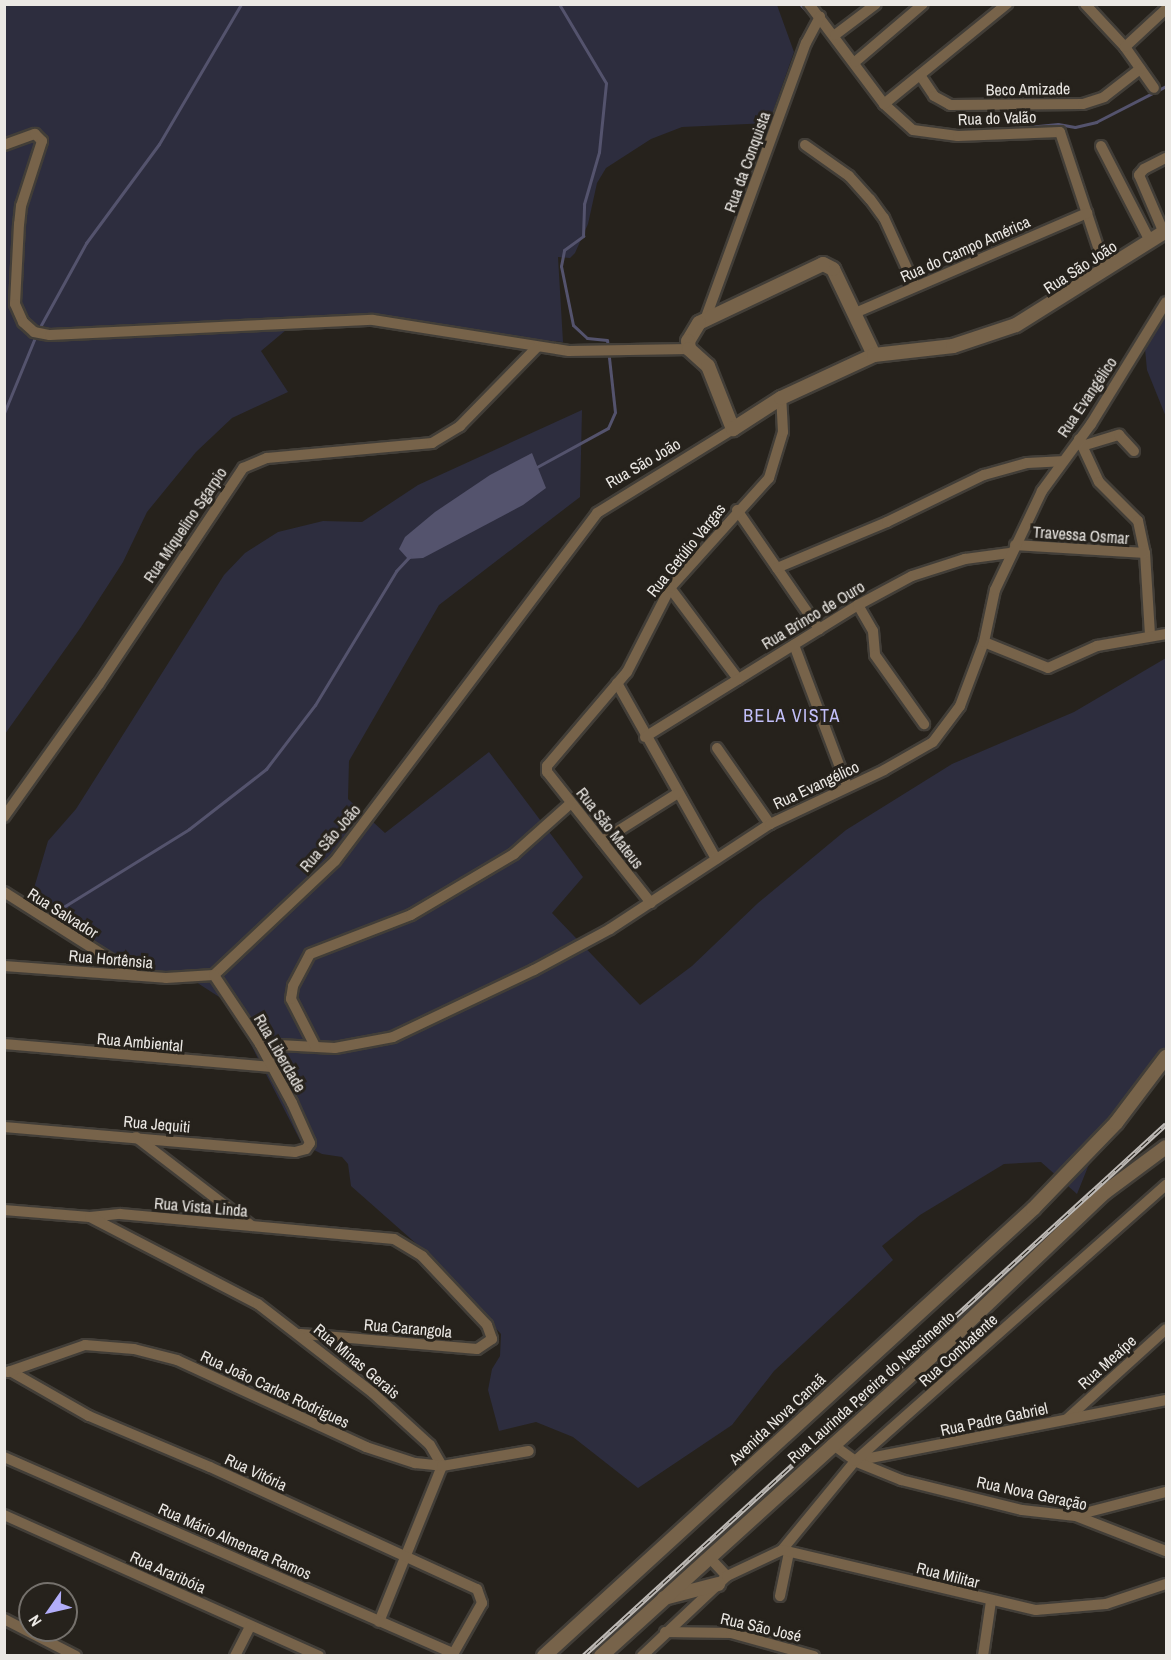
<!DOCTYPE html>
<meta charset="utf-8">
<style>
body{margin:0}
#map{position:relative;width:1171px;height:1660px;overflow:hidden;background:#26221c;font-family:"Archivo Narrow",sans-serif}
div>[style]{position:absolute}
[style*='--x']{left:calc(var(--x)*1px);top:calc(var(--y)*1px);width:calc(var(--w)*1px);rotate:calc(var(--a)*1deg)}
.green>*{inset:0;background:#2d2d3e}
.water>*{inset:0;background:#54536d}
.stream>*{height:3px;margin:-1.5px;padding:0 1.5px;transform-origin:1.5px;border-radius:1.5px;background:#54536d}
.roads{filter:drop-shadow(2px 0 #423e38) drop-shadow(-2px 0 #423e38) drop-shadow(0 2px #423e38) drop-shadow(0 -2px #423e38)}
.minor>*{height:10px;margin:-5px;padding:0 5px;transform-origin:5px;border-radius:5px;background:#77634a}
.tertiary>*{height:14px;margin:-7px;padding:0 7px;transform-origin:7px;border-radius:7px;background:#77634a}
.rail>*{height:5px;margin-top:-2.5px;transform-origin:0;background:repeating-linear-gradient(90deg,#26221c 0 9px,#bfbbb7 0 18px);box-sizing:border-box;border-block:2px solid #bfbbb7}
span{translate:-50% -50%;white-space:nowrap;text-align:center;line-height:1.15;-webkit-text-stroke:6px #26221c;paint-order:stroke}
.street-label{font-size:16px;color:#ebe8e4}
.neighbourhood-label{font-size:18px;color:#c2bff9;letter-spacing:1.5px}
.frame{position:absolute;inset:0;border:6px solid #ebe8e4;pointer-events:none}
.north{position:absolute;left:18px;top:1582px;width:60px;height:60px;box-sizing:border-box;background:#26221c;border:2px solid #75716c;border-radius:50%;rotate:236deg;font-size:16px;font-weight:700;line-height:24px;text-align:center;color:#ebe8e4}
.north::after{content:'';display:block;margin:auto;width:21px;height:27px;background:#b2adf9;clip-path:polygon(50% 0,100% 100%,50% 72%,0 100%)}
</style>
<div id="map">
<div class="green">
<div style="clip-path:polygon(5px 5px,777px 5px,794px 52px,769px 123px,682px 127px,651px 139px,606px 168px,597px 183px,588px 224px,575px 253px,570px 258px,558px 257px,563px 342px,309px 318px,292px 325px,261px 351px,288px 392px,232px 418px,196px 452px,147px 512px,123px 562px,81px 627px,5px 734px)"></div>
<div style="clip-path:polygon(1166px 315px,1166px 417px,1147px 370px,1145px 349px)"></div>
<div style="clip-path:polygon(582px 410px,580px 497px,439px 605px,349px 761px,348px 799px,385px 833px,489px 752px,583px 877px,552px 913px,640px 1005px,692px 966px,758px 903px,846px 830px,952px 764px,1074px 712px,1166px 658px,1166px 1050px,1102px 1132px,1077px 1194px,1041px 1162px,1004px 1164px,920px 1215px,882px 1246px,893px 1260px,774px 1371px,732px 1425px,638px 1488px,573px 1437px,536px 1422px,499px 1431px,488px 1390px,492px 1369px,500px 1356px,501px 1334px,420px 1247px,351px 1186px,348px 1164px,342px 1157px,322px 1154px,302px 1144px,230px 1004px,196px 982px,136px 972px,82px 948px,43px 919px,34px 888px,48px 841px,76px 809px,224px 575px,245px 553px,278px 532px,323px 521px,362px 522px,418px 485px)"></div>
</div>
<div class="water">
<div style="clip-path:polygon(532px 453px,546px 488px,523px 505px,423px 558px,408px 559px,399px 549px,405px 537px,435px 512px,490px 475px)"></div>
</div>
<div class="stream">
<div style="--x:800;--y:4;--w:23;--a:47"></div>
<div style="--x:1007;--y:129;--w:51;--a:-5.6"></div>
<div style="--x:1058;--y:124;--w:17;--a:10"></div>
<div style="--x:1075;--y:127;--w:22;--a:-13"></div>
<div style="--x:1096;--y:122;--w:79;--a:-27.2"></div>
<div style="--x:41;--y:325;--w:94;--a:-61.2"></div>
<div style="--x:86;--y:243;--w:123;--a:-53.6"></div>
<div style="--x:159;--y:144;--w:162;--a:-59.6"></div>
<div style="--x:4;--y:413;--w:84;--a:-67.7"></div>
<div style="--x:535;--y:468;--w:83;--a:-28.7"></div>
<div style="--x:608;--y:428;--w:17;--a:-66"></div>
<div style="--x:615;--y:412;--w:72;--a:-96.3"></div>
<div style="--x:607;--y:340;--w:20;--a:-174"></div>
<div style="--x:587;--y:338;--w:19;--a:-137"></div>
<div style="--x:573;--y:325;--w:60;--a:-101.5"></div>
<div style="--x:561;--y:266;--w:16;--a:-79"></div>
<div style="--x:564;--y:250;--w:24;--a:-36"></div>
<div style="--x:583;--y:236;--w:32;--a:-88"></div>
<div style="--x:584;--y:204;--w:54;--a:-73.9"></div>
<div style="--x:599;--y:152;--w:69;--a:-84.2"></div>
<div style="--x:606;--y:83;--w:92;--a:-120.7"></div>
<div style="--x:52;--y:914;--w:161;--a:-31.8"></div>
<div style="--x:189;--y:829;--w:98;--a:-37.9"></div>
<div style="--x:266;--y:769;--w:81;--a:-52.6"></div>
<div style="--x:315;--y:705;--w:157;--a:-58.8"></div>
<div style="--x:396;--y:571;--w:21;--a:-47"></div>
</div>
<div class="roads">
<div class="minor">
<div style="--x:809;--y:4;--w:125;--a:53.1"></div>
<div style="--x:884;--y:104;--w:39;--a:42"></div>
<div style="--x:913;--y:130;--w:45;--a:7.6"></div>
<div style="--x:958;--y:136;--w:102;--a:-2.2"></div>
<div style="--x:1060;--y:132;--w:146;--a:71.7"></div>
<div style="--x:1085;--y:4;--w:59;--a:47.1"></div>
<div style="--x:1125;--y:47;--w:50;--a:54.7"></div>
<div style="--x:835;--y:35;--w:51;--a:-37.1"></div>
<div style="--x:1125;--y:47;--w:56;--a:-42.8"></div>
<div style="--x:855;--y:62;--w:89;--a:-40.5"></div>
<div style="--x:920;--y:75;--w:25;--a:56"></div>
<div style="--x:934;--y:96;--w:18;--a:29"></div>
<div style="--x:950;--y:105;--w:133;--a:-0.4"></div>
<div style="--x:1083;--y:104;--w:22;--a:-18"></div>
<div style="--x:1104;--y:97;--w:46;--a:-37.9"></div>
<div style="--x:884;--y:104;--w:159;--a:-39.1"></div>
<div style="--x:4;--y:145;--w:33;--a:-20"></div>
<div style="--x:35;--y:134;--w:10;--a:45"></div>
<div style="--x:42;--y:141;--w:68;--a:107.9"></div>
<div style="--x:21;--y:206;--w:18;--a:96"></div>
<div style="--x:19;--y:224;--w:80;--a:92.9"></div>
<div style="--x:15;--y:304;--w:20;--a:66"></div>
<div style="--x:23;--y:322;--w:15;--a:42"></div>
<div style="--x:34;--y:332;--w:16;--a:11"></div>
<div style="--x:50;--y:335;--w:323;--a:-2.7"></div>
<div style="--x:373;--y:320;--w:198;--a:9"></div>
<div style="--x:569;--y:351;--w:120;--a:-1"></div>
<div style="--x:805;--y:145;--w:54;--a:35.2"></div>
<div style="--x:849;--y:176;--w:31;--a:48"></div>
<div style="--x:870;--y:199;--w:24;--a:54"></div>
<div style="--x:884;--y:218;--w:75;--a:65.5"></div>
<div style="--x:1101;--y:146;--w:107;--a:62.7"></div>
<div style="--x:1164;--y:233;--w:63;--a:-113.3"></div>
<div style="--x:1139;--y:175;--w:8;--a:-50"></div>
<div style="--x:1144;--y:169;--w:25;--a:-27"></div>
<div style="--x:855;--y:313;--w:253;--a:-23.3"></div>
<div style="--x:705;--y:320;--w:295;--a:-70"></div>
<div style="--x:806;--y:43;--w:30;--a:-62"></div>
<div style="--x:1079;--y:439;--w:47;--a:65.1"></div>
<div style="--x:1099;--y:482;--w:55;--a:45"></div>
<div style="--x:1138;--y:521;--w:33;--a:78"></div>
<div style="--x:1145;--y:553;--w:82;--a:86.5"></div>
<div style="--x:1082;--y:446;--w:39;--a:-17"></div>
<div style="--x:1119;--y:435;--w:22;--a:47"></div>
<div style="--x:737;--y:510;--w:145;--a:55.4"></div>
<div style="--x:1015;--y:545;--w:130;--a:3.5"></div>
<div style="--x:777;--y:568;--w:119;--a:-22.7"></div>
<div style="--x:887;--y:522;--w:108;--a:-25.9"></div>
<div style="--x:984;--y:475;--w:45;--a:-15.6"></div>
<div style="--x:1027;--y:463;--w:34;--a:-3"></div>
<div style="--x:670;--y:588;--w:114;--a:53.2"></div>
<div style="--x:858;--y:605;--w:30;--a:60"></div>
<div style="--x:873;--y:631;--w:24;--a:85"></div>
<div style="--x:875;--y:655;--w:85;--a:54.6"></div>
<div style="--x:984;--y:642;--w:69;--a:22.1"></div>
<div style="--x:1048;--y:668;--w:54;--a:-24.2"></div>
<div style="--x:1097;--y:646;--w:70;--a:-9.9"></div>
<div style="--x:794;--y:645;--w:151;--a:69.4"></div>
<div style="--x:617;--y:683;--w:202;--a:60.6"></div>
<div style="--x:645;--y:737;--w:251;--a:-31.8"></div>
<div style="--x:858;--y:605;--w:61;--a:-28.2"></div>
<div style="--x:912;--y:576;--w:56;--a:-17.8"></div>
<div style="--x:965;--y:559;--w:45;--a:-7.6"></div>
<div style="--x:717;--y:748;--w:93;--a:55.1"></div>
<div style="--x:4;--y:817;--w:163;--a:-54.5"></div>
<div style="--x:99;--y:684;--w:260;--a:-56.3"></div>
<div style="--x:243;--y:468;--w:26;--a:-23"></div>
<div style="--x:267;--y:458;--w:166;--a:-5.2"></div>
<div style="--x:432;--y:443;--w:33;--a:-31"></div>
<div style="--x:460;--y:426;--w:110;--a:-45.7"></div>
<div style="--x:602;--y:841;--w:90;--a:-32.3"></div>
<div style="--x:4;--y:892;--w:153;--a:32.4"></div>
<div style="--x:651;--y:903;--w:167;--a:-128.4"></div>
<div style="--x:547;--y:772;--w:6;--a:-90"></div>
<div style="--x:547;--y:766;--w:123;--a:-49.6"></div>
<div style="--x:627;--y:672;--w:94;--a:-62.9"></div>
<div style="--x:670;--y:588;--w:148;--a:-48"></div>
<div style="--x:769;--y:478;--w:48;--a:-73.1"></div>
<div style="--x:783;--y:432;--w:34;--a:-93"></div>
<div style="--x:4;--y:966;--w:162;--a:4.2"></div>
<div style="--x:166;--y:978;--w:48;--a:-3.6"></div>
<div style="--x:214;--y:975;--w:166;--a:-43.3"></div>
<div style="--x:335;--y:861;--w:436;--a:-53"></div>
<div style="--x:597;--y:513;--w:160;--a:-31.7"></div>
<div style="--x:4;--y:1044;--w:269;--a:4.9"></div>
<div style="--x:260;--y:1044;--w:75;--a:3.1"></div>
<div style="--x:335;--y:1048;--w:59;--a:-10.7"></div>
<div style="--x:393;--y:1037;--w:156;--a:-25.4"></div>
<div style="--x:534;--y:970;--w:86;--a:-28.3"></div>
<div style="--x:610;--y:929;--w:191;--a:-33.3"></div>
<div style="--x:770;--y:824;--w:126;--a:-25.3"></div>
<div style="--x:884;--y:770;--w:56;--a:-29.7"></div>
<div style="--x:933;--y:742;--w:45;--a:-53.1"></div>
<div style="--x:960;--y:706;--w:68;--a:-69.4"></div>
<div style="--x:984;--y:642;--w:53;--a:-78.1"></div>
<div style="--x:995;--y:590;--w:110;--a:-64.6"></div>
<div style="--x:1042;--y:491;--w:83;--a:-53.8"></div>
<div style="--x:1091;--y:424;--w:143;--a:-58.4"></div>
<div style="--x:315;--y:1046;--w:53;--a:-117.1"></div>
<div style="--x:291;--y:999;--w:13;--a:-81"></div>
<div style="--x:293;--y:986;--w:36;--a:-62"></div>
<div style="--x:310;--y:954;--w:108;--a:-21.1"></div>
<div style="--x:411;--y:915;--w:120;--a:-30.6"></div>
<div style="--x:514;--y:854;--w:76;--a:-41.8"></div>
<div style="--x:4;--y:1127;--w:292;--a:4.9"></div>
<div style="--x:295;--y:1152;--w:11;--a:-15"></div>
<div style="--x:306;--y:1149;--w:7;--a:-56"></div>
<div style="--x:310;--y:1143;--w:44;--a:-114.2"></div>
<div style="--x:292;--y:1103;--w:67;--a:-118.5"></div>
<div style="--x:260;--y:1044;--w:83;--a:-123.7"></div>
<div style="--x:136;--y:1137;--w:146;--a:37.5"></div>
<div style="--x:4;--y:1210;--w:86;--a:4.7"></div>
<div style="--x:90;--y:1217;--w:30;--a:-6"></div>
<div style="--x:120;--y:1214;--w:275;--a:5.2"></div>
<div style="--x:394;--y:1239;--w:33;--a:31"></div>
<div style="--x:422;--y:1256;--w:95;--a:46.7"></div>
<div style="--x:487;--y:1325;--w:15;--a:70"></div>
<div style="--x:492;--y:1339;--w:18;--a:146"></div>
<div style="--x:477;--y:1349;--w:177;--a:-175.1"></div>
<div style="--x:90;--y:1217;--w:189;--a:27.4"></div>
<div style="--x:258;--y:1304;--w:145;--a:37.7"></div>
<div style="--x:373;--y:1393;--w:77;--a:42.4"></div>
<div style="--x:430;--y:1445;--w:24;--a:60"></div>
<div style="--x:442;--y:1466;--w:168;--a:112"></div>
<div style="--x:10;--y:1371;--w:91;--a:29.7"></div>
<div style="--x:89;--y:1416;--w:131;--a:22.9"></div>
<div style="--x:210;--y:1467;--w:294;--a:24.6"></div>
<div style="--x:477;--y:1589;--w:15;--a:70"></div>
<div style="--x:482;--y:1603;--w:61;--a:119.5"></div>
<div style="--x:8;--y:1372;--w:82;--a:-19.3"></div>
<div style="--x:85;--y:1345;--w:49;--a:4.7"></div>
<div style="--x:134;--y:1349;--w:44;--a:14.3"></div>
<div style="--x:177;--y:1360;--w:208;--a:24.7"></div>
<div style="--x:366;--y:1447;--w:52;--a:18.1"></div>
<div style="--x:415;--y:1463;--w:27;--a:6"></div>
<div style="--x:442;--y:1466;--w:88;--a:-9.8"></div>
<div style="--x:1068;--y:1418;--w:132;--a:-42.2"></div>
<div style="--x:832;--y:1444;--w:29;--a:36"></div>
<div style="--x:855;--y:1461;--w:317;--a:-11.1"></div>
<div style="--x:4;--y:1457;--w:491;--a:23.6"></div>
<div style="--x:857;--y:1462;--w:48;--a:22.2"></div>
<div style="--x:901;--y:1480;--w:125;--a:13.9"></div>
<div style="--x:1022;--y:1510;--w:54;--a:6.3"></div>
<div style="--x:1076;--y:1516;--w:97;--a:21.3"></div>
<div style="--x:4;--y:1515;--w:345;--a:24.1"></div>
<div style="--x:1077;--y:1515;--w:92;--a:-14.5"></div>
<div style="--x:782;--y:1550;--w:115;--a:-50.6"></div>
<div style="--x:855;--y:1461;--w:416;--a:-41.6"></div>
<div style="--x:709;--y:1557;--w:26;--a:47"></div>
<div style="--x:780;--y:1596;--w:45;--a:-78.4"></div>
<div style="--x:4;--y:1619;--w:81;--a:27.2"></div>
<div style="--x:665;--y:1632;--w:66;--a:0.9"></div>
<div style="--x:731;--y:1633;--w:86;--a:15.5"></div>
<div style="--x:235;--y:1656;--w:34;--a:-63"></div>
<div style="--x:642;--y:1656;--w:117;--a:-43.3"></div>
<div style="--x:727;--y:1576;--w:61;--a:-25.3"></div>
<div style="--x:782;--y:1550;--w:261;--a:13.3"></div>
<div style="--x:1036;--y:1610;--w:70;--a:-4.9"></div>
<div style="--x:1106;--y:1604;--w:63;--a:-18.4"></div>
<div style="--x:983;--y:1656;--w:56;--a:-81.7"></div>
</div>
<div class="tertiary">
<div style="--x:874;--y:355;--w:95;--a:-115.5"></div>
<div style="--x:833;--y:269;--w:11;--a:-153"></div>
<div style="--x:823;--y:264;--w:137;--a:154.6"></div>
<div style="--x:699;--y:323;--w:21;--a:121"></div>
<div style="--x:688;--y:341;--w:8;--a:83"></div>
<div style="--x:689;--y:349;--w:25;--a:42"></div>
<div style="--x:708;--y:366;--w:68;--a:68.4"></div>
<div style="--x:733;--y:429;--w:57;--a:-32.9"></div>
<div style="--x:781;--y:398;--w:102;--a:-24.8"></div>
<div style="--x:874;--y:355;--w:80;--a:-6.5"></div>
<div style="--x:953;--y:346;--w:66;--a:-18.4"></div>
<div style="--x:1016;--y:325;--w:177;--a:-32.1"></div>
<div style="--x:664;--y:1598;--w:56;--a:-14.5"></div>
<div style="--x:544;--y:1656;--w:663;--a:-42.43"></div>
<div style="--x:1033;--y:1209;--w:120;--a:-46"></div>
<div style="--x:1116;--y:1123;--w:83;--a:-52.9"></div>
<div style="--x:601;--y:1656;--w:485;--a:-42.2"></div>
<div style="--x:960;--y:1330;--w:199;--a:-43.6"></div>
<div style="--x:1104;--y:1193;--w:77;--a:-36.6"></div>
</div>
</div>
<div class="rail">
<div style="--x:583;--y:1656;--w:789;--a:-42.38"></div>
</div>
<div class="street-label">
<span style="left:1028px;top:89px;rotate:-1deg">Beco Amizade</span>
<span style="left:997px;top:118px;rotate:-2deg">Rua do Valão</span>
<span style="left:747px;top:162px;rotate:-70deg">Rua da Conquista</span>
<span style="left:965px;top:249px;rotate:-24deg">Rua do Campo América</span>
<span style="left:1080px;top:267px;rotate:-33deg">Rua São João</span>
<span style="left:1087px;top:397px;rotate:-56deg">Rua Evangélico</span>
<span style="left:643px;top:463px;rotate:-30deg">Rua São João</span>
<span style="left:185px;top:525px;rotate:-56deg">Rua Miquelino Sgarpio</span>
<span style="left:1081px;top:535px;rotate:4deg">Travessa Osmar</span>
<span style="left:686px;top:550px;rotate:-51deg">Rua Getúlio Vargas</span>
<span style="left:813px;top:615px;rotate:-31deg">Rua Brinco de Ouro</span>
<span style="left:816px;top:785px;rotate:-25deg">Rua Evangélico</span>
<span style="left:610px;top:828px;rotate:52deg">Rua São Mateus</span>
<span style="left:330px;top:838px;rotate:-49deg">Rua São João</span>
<span style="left:63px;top:913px;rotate:32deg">Rua Salvador</span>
<span style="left:111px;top:959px;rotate:5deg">Rua Hortênsia</span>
<span style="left:140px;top:1042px;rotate:5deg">Rua Ambiental</span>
<span style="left:280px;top:1053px;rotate:60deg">Rua Liberdade</span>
<span style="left:157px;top:1124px;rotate:5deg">Rua Jequiti</span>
<span style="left:201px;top:1207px;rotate:5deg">Rua Vista Linda</span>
<span style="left:408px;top:1328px;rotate:5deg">Rua Carangola</span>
<span style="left:958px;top:1350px;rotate:-42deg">Rua Combatente</span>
<span style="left:357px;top:1361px;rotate:40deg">Rua Minas Gerais</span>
<span style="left:1107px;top:1362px;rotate:-42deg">Rua Meaípe</span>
<span style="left:871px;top:1387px;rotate:-42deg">Rua Laurinda Pereira do Nascimento</span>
<span style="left:275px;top:1389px;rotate:25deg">Rua João Carlos Rodrigues</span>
<span style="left:777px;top:1419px;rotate:-43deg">Avenida Nova Canaã</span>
<span style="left:994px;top:1419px;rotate:-12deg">Rua Padre Gabriel</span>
<span style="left:256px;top:1472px;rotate:25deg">Rua Vitória</span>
<span style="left:1032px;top:1493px;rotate:12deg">Rua Nova Geração</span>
<span style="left:235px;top:1541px;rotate:24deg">Rua Mário Almenara Ramos</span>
<span style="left:168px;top:1572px;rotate:24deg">Rua Araribóia</span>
<span style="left:948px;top:1575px;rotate:14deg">Rua Militar</span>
<span style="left:761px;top:1627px;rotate:13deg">Rua São José</span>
</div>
<div class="neighbourhood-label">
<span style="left:792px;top:716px">BELA VISTA</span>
</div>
<div class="frame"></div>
<div class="north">N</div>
</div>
